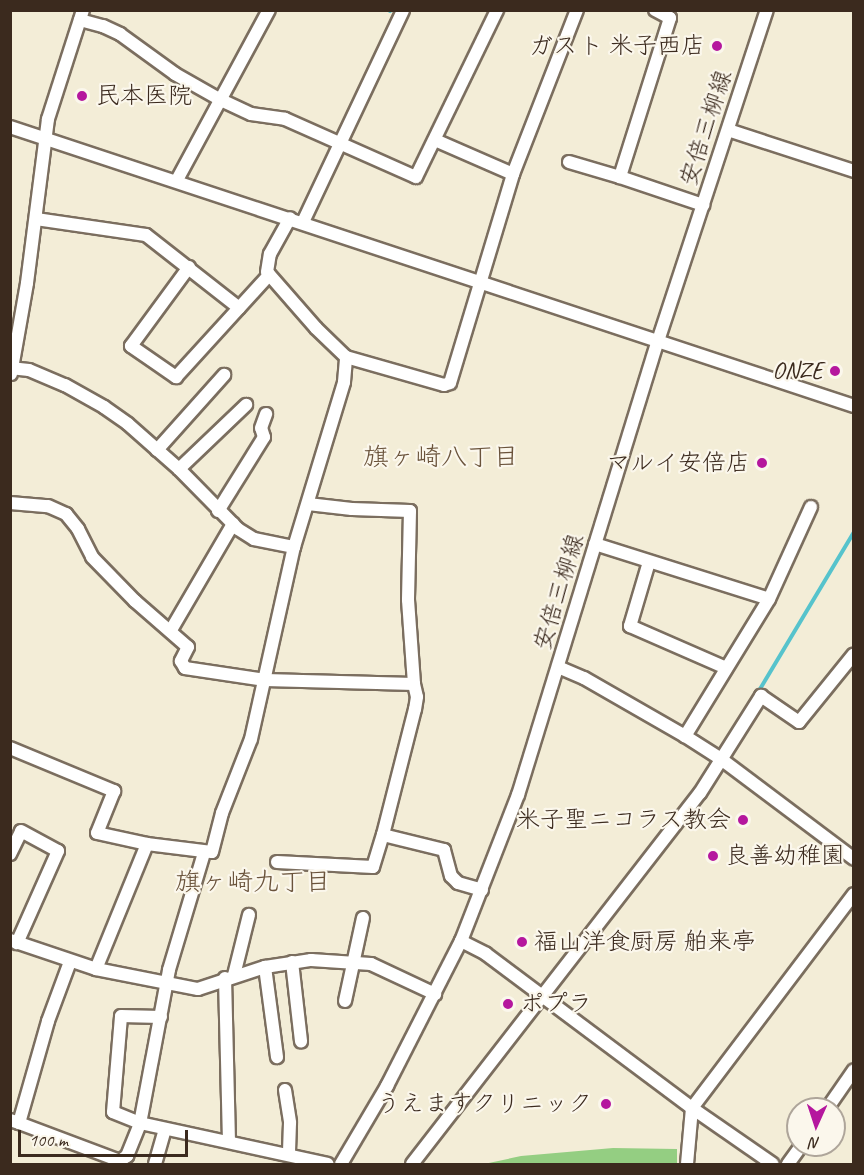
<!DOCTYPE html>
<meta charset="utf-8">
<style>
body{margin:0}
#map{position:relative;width:864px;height:1175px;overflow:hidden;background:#f3edd7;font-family:Caveat,"Klee One",sans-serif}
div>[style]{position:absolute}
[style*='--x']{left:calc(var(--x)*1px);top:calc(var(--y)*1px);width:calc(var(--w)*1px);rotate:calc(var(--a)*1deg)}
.green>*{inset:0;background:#94ce82}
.stream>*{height:4px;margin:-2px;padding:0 2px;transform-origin:2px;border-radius:2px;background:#56c3cc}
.roads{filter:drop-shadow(2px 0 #7b6e5f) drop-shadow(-2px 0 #7b6e5f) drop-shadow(0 2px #7b6e5f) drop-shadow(0 -2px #7b6e5f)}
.minor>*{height:12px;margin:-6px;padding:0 6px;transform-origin:6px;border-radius:6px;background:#fff}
.dots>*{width:16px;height:16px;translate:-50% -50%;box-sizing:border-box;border:3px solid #fbf7ec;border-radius:50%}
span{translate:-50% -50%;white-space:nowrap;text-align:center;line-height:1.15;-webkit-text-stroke:4.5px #fbf7ec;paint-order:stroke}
.poi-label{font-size:24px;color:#3b2a1e}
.right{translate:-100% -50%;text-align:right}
.left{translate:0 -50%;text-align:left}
.street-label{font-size:24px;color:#3b2a1e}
.neighbourhood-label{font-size:26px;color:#6a533b}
.frame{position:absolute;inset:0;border:12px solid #3b2a1e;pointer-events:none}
.north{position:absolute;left:786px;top:1097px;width:60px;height:60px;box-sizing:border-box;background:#fbf7ec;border:2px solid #aea59a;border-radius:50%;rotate:183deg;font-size:16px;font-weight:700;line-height:24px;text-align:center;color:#3b2a1e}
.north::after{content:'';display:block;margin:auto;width:21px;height:27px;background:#b5179e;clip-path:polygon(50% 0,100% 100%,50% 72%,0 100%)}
.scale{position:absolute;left:18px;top:1130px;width:170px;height:27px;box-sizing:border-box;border:3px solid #3b2a1e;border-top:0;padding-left:8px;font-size:18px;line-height:21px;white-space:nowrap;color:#3b2a1e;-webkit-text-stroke:4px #fbf7ec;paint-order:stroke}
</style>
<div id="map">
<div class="green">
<div style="clip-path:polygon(613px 1148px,677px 1149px,677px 1164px,484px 1164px,521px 1156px)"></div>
</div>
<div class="stream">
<div style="--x:390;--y:11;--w:1;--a:-90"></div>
<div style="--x:760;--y:689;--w:183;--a:-59.1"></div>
</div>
<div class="roads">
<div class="minor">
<div style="--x:655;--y:10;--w:17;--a:28"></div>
<div style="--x:670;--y:18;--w:167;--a:107.5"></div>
<div style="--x:620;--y:177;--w:88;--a:18.6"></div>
<div style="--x:80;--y:20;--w:24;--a:15"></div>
<div style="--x:103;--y:26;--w:19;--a:25"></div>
<div style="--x:120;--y:34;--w:68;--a:36"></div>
<div style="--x:175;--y:74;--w:53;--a:29.5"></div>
<div style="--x:221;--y:100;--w:33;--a:25"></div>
<div style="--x:251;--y:114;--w:34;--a:8"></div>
<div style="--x:285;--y:119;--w:143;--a:23.9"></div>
<div style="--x:416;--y:177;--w:186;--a:-64.1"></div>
<div style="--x:10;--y:127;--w:889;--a:18.29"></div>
<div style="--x:728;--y:130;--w:133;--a:18"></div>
<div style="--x:435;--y:140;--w:85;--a:23.6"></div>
<div style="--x:513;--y:174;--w:176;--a:-68.7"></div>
<div style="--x:569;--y:162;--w:53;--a:16.4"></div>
<div style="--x:177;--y:180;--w:193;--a:-61.6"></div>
<div style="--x:36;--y:219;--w:111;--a:8.3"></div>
<div style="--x:146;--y:235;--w:118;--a:38.1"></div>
<div style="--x:239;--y:308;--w:45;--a:-47.7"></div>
<div style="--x:303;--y:222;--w:234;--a:-64.7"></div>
<div style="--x:189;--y:267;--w:98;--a:126.3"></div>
<div style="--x:131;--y:346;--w:55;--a:34.6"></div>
<div style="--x:176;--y:377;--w:93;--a:-47.6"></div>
<div style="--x:346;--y:357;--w:102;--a:15.9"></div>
<div style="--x:444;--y:385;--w:6;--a:-18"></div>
<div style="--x:450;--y:383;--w:218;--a:-73.2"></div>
<div style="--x:10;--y:368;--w:19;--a:6"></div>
<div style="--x:29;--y:370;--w:39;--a:23"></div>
<div style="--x:65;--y:385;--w:45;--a:29.4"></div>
<div style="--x:104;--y:407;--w:29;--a:35"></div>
<div style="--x:128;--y:424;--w:68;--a:41.4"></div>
<div style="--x:179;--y:469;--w:84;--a:45.5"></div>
<div style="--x:238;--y:529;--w:19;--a:32"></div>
<div style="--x:254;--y:539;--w:41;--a:11.3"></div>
<div style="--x:294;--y:547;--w:172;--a:-73.1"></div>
<div style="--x:344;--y:382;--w:25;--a:-85"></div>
<div style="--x:346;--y:357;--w:42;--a:-136"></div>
<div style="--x:316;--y:328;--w:74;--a:-131.2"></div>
<div style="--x:267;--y:272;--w:18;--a:-81"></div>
<div style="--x:270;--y:254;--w:41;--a:-60.9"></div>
<div style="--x:11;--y:374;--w:92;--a:-80"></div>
<div style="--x:27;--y:283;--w:165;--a:-82.7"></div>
<div style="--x:48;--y:119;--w:114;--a:-72.2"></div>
<div style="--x:157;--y:450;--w:101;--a:-48.2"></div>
<div style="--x:179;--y:469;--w:93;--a:-43.7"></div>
<div style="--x:10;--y:503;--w:38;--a:5"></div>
<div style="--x:48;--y:506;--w:20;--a:24"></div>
<div style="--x:66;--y:514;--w:19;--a:51"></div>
<div style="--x:78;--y:529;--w:31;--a:63"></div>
<div style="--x:92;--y:557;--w:62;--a:45.7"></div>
<div style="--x:135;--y:601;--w:70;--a:41"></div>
<div style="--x:188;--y:647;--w:16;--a:117"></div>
<div style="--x:181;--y:661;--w:8;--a:60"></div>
<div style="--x:185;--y:668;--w:81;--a:8.5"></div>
<div style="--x:265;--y:680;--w:149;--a:1.5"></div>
<div style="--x:414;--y:684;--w:13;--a:77"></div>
<div style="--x:417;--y:697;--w:12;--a:99"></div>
<div style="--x:415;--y:709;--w:130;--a:104.3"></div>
<div style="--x:383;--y:835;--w:63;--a:13.8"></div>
<div style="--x:444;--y:850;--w:27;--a:75"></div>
<div style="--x:451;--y:876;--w:10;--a:45"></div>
<div style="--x:458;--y:883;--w:25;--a:16"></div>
<div style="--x:308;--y:504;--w:44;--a:6.5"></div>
<div style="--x:352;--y:509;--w:58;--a:2"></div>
<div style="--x:410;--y:511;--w:89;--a:91.3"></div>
<div style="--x:408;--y:600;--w:84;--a:85.9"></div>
<div style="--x:811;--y:507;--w:101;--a:114.5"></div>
<div style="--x:769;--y:599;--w:161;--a:121.5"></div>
<div style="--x:685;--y:736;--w:43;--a:32.6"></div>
<div style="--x:721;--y:759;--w:166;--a:36.9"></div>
<div style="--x:218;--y:511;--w:87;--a:-58.1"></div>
<div style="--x:264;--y:437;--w:9;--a:-108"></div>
<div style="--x:261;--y:428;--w:15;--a:-70"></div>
<div style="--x:595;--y:544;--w:182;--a:17.5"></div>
<div style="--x:649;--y:562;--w:67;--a:106.5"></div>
<div style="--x:630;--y:626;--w:105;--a:23.6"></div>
<div style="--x:171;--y:630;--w:123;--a:-59.7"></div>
<div style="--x:558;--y:667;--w:28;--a:23"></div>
<div style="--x:584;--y:678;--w:116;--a:29.9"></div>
<div style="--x:10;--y:748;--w:113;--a:22.5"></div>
<div style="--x:114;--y:791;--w:45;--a:112"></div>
<div style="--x:97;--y:833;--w:51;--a:12.4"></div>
<div style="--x:147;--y:844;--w:65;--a:7"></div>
<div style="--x:212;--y:852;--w:40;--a:-75.6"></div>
<div style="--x:222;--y:813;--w:79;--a:-68.6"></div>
<div style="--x:251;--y:739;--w:197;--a:-77.4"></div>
<div style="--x:204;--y:853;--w:122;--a:106.7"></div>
<div style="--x:169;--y:970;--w:156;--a:100.7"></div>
<div style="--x:140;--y:1123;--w:192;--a:12.3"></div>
<div style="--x:10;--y:854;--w:25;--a:-64"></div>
<div style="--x:21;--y:831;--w:42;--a:28.4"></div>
<div style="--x:58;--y:851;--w:101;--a:114"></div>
<div style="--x:277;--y:862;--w:96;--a:3"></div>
<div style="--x:373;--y:867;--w:34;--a:-73"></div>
<div style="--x:10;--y:940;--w:91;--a:18.6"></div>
<div style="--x:96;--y:969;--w:104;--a:11.1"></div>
<div style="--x:198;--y:989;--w:71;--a:-18.2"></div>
<div style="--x:265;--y:967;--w:47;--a:-8.7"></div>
<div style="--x:311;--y:960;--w:60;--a:3.8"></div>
<div style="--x:371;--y:964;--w:71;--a:25.1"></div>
<div style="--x:461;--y:941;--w:28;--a:27"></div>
<div style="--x:486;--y:954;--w:257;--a:36.8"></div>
<div style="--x:692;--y:1108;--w:98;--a:34.7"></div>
<div style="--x:292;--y:962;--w:80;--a:83.5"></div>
<div style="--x:265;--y:967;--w:91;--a:82.4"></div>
<div style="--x:96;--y:969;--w:135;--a:-67.8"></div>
<div style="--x:234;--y:975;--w:62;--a:-76"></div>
<div style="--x:225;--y:978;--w:164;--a:88.6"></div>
<div style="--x:345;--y:1001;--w:85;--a:-77.8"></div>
<div style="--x:285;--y:1090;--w:33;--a:81"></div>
<div style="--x:290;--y:1123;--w:31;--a:92"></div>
<div style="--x:827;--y:1109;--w:47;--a:-55.3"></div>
<div style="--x:10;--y:1120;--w:9;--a:18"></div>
<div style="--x:19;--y:1123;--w:106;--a:-74.1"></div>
<div style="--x:48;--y:1021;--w:63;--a:-69.6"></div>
<div style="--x:19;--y:1123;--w:108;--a:20.6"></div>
<div style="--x:120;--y:1161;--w:9;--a:-36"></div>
<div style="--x:127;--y:1156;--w:35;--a:-68"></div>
<div style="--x:140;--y:1123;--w:29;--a:-158"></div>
<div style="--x:113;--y:1112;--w:96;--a:-85.2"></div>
<div style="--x:121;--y:1016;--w:40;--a:1.4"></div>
<div style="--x:155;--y:1164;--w:36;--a:-74"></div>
<div style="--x:341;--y:1164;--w:91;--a:-59.5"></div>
<div style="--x:387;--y:1086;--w:163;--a:-63"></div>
<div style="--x:461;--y:941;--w:157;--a:-68.7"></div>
<div style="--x:518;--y:795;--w:475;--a:-72.9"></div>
<div style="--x:658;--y:341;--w:348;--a:-71.8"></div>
<div style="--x:412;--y:1164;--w:470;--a:-52.2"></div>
<div style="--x:700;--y:793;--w:115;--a:-57.8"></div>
<div style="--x:761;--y:696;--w:46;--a:34.4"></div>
<div style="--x:799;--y:722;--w:87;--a:-51"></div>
<div style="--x:687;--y:1164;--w:56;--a:-84.9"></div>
<div style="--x:692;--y:1108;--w:268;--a:-52.9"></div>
<div style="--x:788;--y:1164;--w:24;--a:-54"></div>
</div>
</div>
<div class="dots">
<div style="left:717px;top:46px;background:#b5179e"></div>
<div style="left:82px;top:96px;background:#b5179e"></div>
<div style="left:835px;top:371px;background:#b5179e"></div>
<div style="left:762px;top:463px;background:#b5179e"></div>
<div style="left:743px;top:820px;background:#b5179e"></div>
<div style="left:713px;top:856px;background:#b5179e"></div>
<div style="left:522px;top:942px;background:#b5179e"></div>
<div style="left:508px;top:1004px;background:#b5179e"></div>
<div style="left:606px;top:1104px;background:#b5179e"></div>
</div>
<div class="poi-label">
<span class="right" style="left:705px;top:46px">ガスト 米子西店</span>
<span class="left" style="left:96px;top:96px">民本医院</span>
<span class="right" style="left:823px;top:371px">ONZE</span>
<span class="right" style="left:750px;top:463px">マルイ安倍店</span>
<span class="right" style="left:731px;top:820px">米子聖ニコラス教会</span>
<span class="left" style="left:725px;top:856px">良善幼稚園</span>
<span class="left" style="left:534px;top:942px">福山洋食厨房 舶来亭</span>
<span class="left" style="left:520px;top:1004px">ポプラ</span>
<span class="right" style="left:592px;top:1104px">うえますクリニック</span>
</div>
<div class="street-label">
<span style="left:706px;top:128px;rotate:-72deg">安倍三柳線</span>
<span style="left:559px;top:592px;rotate:-73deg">安倍三柳線</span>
</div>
<div class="neighbourhood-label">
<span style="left:441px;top:457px">旗ヶ崎八丁目</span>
<span style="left:253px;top:882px">旗ヶ崎九丁目</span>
</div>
<div class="frame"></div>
<div class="north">N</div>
<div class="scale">100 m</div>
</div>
